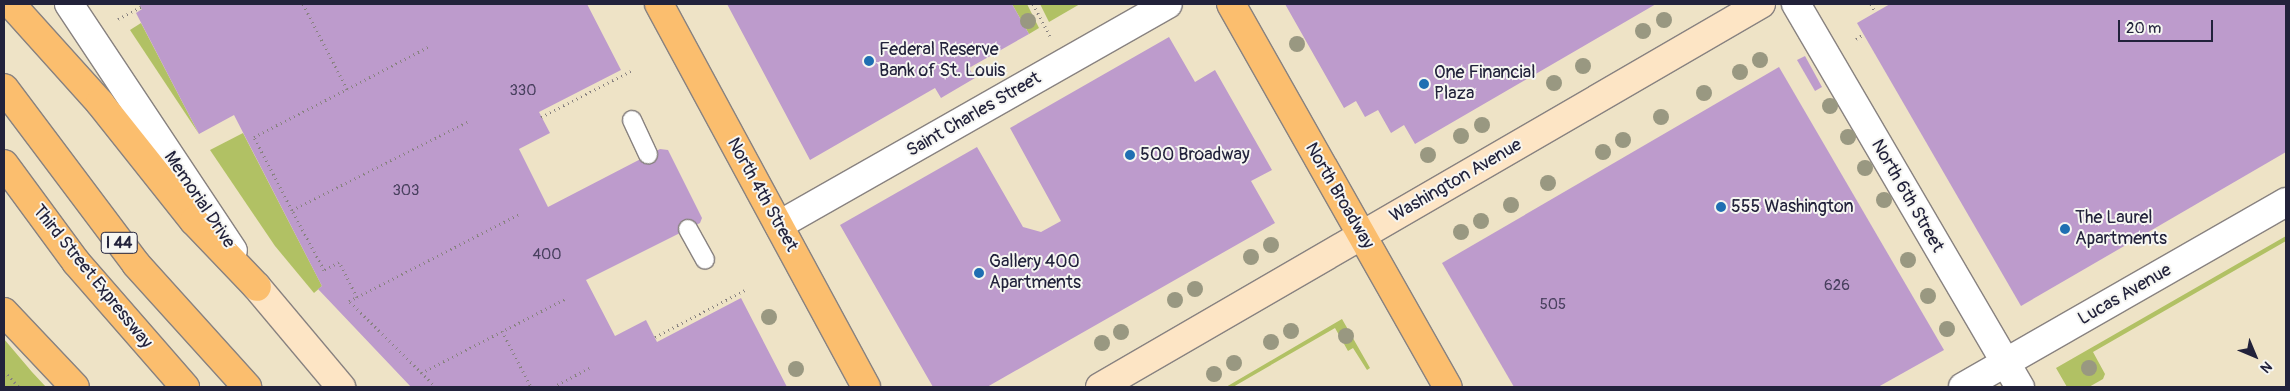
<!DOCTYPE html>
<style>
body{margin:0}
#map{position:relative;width:2290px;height:391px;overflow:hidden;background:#eee3c6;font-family:Pangolin,sans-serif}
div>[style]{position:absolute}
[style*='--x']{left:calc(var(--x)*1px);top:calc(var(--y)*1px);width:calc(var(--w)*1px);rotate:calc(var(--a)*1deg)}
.green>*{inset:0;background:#b1c164}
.building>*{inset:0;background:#bd9bcc}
.path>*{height:3px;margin-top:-1.5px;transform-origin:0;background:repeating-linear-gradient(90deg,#888280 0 1px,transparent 0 5px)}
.roads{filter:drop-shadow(1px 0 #888280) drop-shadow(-1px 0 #888280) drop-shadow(0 1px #888280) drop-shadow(0 -1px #888280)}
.service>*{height:18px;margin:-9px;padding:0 9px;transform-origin:9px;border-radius:9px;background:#fff}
.minor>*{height:28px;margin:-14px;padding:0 14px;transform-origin:14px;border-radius:14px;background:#fff}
.tertiary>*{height:28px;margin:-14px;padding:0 14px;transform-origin:14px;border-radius:14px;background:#fff}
.secondary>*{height:28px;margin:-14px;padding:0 14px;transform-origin:14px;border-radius:14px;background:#fde5c5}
.primary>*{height:28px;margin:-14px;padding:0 14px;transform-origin:14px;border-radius:14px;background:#fbbe6e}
.motorway>*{height:28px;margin:-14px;padding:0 14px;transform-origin:14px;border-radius:14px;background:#fbbe6e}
.trees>*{width:16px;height:16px;margin:-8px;border-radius:50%;background:#999881}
.dots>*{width:14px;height:14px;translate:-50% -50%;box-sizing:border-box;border:2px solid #f6f6f2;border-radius:50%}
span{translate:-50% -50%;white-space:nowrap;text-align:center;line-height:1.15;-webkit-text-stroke:4px #f6f6f2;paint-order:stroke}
.number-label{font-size:15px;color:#49405f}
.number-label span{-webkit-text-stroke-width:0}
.shield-label span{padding:1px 4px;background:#f6f6f2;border:1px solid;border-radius:4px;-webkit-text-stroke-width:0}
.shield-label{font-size:16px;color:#22223b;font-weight:700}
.poi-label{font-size:18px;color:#22223b}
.left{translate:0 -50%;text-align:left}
.street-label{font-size:18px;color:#22223b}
.frame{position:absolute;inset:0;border:5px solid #22223b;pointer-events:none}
.north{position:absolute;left:2230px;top:331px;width:50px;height:50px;-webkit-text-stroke:4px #f6f6f2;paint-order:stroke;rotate:135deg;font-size:14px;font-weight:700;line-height:20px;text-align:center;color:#22223b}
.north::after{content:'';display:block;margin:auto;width:18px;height:22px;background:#22223b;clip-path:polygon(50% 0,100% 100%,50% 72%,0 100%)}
.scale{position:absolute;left:2118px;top:20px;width:95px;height:22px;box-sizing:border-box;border:2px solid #22223b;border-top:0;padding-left:6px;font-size:15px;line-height:18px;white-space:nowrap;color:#22223b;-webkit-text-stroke:4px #f6f6f2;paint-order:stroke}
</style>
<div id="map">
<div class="green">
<div style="clip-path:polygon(1012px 4px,1027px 4px,1039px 28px,1029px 34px)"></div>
<div style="clip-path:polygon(1040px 4px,1080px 4px,1049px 22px)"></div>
<div style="clip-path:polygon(141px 23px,199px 134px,130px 30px)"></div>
<div style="clip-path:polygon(243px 133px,322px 286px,314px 293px,275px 246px,210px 150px)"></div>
<div style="clip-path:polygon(2286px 236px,2286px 241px,2093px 352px,2105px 374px,2103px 379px,2089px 387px,2067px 387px,2056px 368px)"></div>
<div style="clip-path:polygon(1342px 319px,1370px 368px,1367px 370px,1353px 348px,1348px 351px,1335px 328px,1233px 387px,1226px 387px)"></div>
<div style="clip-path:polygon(4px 339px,32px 372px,46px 387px,4px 387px)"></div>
</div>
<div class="building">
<div style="clip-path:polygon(139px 4px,587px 4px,621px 70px,539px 112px,550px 133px,519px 149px,548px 207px,660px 149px,668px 150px,702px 218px,700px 223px,586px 280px,615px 336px,646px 320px,657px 342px,741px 298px,787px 387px,411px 387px,318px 289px,322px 286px,234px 115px,199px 134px,136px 13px,142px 9px)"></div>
<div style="clip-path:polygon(727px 4px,1012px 4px,1029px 34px,969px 68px,975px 78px,941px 98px,935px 88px,810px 160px)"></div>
<div style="clip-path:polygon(1285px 4px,1656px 4px,1415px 144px,1404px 125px,1391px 133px,1378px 110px,1365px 117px,1356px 101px,1344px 108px)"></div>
<div style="clip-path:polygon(1890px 4px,2286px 4px,2286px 152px,2021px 306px,1857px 23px)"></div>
<div style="clip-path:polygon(1169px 37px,1195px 82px,1215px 70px,1272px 170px,1251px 181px,1275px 223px,987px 387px,933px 387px,840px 225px,977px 147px,1023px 227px,1041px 232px,1061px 221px,1010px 128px)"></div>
<div style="clip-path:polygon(1805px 56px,1822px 87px,1815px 91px,1797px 60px)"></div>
<div style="clip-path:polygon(1779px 67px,1944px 350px,1878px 387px,1514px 387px,1442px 263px)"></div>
</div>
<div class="path">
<div style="--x:303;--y:4;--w:96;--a:62.6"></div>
<div style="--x:347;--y:89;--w:93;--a:-27.4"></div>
<div style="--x:1033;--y:4;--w:36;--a:62"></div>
<div style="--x:1871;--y:4;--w:9;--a:63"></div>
<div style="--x:118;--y:19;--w:26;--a:-28"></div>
<div style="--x:1856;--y:39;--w:9;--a:-32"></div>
<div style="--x:541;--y:117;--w:101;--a:-27.1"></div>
<div style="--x:292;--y:210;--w:82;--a:-117.5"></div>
<div style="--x:254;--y:137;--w:105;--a:-27.3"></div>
<div style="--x:357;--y:297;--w:184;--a:-27.1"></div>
<div style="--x:502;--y:331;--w:63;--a:62.6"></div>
<div style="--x:655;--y:337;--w:102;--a:-27.6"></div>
<div style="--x:4;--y:371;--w:22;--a:47"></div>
<div style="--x:421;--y:373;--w:162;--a:-27.2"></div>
<div style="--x:436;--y:387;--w:122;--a:-135.3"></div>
<div style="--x:349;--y:301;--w:9;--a:-27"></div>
<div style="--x:357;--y:297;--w:39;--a:-117"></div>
<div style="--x:339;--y:262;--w:17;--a:152"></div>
<div style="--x:324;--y:270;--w:68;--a:-118.1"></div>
<div style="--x:292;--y:210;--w:198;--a:-26.7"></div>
<div style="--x:553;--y:387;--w:41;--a:-27.8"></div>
</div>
<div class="roads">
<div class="service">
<div style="--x:632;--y:120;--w:38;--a:65"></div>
<div style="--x:688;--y:229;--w:35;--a:61"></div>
</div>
<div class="minor">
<div style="--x:1796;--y:4;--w:444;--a:59.7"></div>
<div style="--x:779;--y:225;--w:447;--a:-29.6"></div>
<div style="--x:1963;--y:387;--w:372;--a:-29.8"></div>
</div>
<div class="tertiary">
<div style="--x:69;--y:4;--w:296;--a:56.4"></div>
</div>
<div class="secondary">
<div style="--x:257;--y:287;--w:131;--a:50"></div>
<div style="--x:1100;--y:387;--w:764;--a:-30.09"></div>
</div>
<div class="primary">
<div style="--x:659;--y:4;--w:435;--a:61.6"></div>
<div style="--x:1231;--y:4;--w:440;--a:60.5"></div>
</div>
<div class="motorway">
<div style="--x:11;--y:4;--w:133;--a:48"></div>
<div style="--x:100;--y:103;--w:151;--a:51.5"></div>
<div style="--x:194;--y:221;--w:91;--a:46.3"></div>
<div style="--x:4;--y:88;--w:220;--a:53.1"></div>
<div style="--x:136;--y:264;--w:166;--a:47.9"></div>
<div style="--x:4;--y:164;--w:122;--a:53.7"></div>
<div style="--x:76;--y:262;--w:166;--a:48.9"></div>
<div style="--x:4;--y:312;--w:103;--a:46.6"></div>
</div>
</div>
<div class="trees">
<div style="left:1664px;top:20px"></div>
<div style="left:1028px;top:21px"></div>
<div style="left:1643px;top:31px"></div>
<div style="left:1297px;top:44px"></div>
<div style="left:1760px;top:60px"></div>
<div style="left:1583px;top:66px"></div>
<div style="left:1740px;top:72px"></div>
<div style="left:1554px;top:83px"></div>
<div style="left:1704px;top:93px"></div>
<div style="left:1830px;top:106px"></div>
<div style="left:1661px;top:117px"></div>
<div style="left:1482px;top:125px"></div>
<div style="left:1461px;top:136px"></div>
<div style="left:1848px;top:137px"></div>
<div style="left:1623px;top:140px"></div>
<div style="left:1603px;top:152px"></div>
<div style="left:1428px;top:155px"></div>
<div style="left:1865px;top:168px"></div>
<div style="left:1548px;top:183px"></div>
<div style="left:1884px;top:200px"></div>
<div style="left:1511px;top:205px"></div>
<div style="left:1481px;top:221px"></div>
<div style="left:1461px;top:232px"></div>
<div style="left:1271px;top:245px"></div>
<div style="left:1251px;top:257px"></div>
<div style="left:1908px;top:260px"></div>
<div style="left:1195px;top:289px"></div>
<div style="left:1928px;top:296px"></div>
<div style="left:1175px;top:300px"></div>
<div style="left:769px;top:317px"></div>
<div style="left:1947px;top:329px"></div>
<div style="left:1291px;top:331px"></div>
<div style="left:1121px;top:332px"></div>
<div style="left:1346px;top:336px"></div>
<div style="left:1271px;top:342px"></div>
<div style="left:1102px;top:343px"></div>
<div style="left:1234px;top:363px"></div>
<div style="left:2089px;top:368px"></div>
<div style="left:796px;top:369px"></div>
<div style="left:1214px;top:374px"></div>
</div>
<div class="dots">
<div style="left:869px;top:61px;background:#1f6fb2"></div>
<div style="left:1424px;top:84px;background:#1f6fb2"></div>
<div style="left:1130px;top:155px;background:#1f6fb2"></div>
<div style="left:1721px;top:207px;background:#1f6fb2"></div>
<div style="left:2065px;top:229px;background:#1f6fb2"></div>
<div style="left:979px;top:273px;background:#1f6fb2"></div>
</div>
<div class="number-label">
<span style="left:523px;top:91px">330</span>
<span style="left:406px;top:191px">303</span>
<span style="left:547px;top:255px">400</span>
<span style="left:1837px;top:286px">626</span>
<span style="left:1553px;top:305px">505</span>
</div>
<div class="shield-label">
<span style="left:119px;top:243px">I 44</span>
</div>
<div class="poi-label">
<span class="left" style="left:879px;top:61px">Federal Reserve<br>Bank of St. Louis</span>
<span class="left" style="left:1434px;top:84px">One Financial<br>Plaza</span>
<span class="left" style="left:1140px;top:155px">500 Broadway</span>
<span class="left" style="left:1731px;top:207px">555 Washington</span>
<span class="left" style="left:2075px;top:229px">The Laurel<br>Apartments</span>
<span class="left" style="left:989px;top:273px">Gallery 400<br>Apartments</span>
</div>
<div class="street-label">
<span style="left:974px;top:115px;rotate:-30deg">Saint Charles Street</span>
<span style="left:1456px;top:181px;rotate:-30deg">Washington Avenue</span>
<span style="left:762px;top:195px;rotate:61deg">North 4th Street</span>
<span style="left:1339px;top:196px;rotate:60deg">North Broadway</span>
<span style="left:1907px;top:196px;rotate:60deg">North 6th Street</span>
<span style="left:199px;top:200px;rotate:56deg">Memorial Drive</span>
<span style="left:92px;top:277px;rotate:51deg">Third Street Expressway</span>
<span style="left:2125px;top:295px;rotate:-30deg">Lucas Avenue</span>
</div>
<div class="frame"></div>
<div class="north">N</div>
<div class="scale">20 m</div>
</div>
